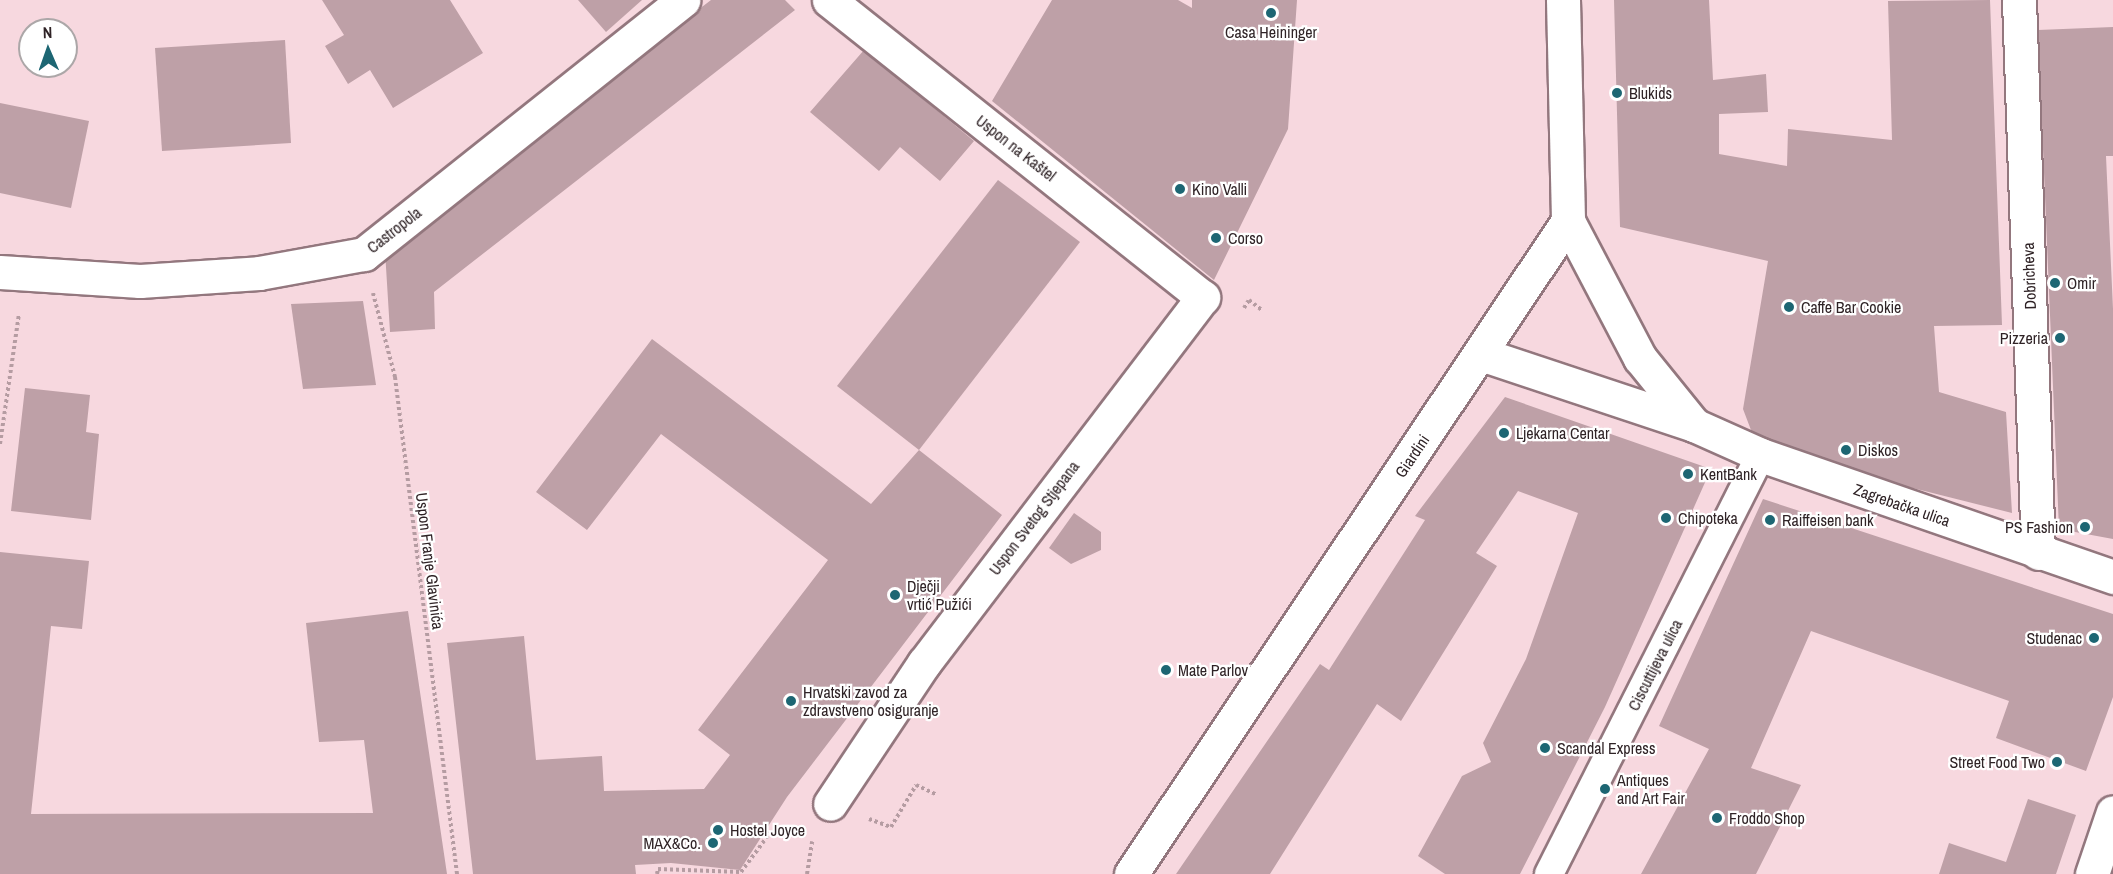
<!DOCTYPE html>
<meta charset="utf-8">
<style>
body{margin:0}
#map{position:relative;width:2113px;height:874px;overflow:hidden;background:#f7d8df;font-family:"Archivo Narrow",sans-serif}
div>[style]{position:absolute}
[style*='--x']{left:calc(var(--x)*1px);top:calc(var(--y)*1px);width:calc(var(--w)*1px);rotate:calc(var(--a)*1deg)}
.building>*{inset:0;background:#bea0a7}
.path>*{height:4px;margin-top:-2px;transform-origin:0;background:repeating-linear-gradient(90deg,#b59ca2 0 3px,transparent 0 6px)}
.roads{filter:drop-shadow(2px 0 #93777e) drop-shadow(-2px 0 #93777e) drop-shadow(0 2px #93777e) drop-shadow(0 -2px #93777e)}
.pedestrian>*{height:28px;margin:-14px;padding:0 14px;transform-origin:14px;border-radius:14px;background:#fff}
.minor>*{height:33px;margin:-16.5px;padding:0 16.5px;transform-origin:16.5px;border-radius:16.5px;background:#fff}
.tertiary>*{height:33px;margin:-16.5px;padding:0 16.5px;transform-origin:16.5px;border-radius:16.5px;background:#fff}
.dots>*{width:16px;height:16px;translate:-50% -50%;box-sizing:border-box;border:3px solid #fff;border-radius:50%}
span{translate:-50% -50%;white-space:nowrap;text-align:center;line-height:1.15;-webkit-text-stroke:4.5px #fff;paint-order:stroke}
.poi-label{font-size:16px;color:#2f2326}
.left{translate:0 -50%;text-align:left}
.right{translate:-100% -50%;text-align:right}
.street-label{font-size:16px;color:#2f2326}
.north{position:absolute;left:18px;top:18px;width:60px;height:60px;box-sizing:border-box;background:#fff;border:2px solid #aca7a8;border-radius:50%;rotate:358deg;font-size:16px;font-weight:700;line-height:24px;text-align:center;color:#2f2326}
.north::after{content:'';display:block;margin:auto;width:21px;height:27px;background:#1d6673;clip-path:polygon(50% 0,100% 100%,50% 72%,0 100%)}
</style>
<div id="map">
<div class="building">
<div style="clip-path:polygon(322px 0,450px 0,483px 53px,393px 108px,370px 70px,348px 84px,325px 46px,344px 35px)"></div>
<div style="clip-path:polygon(578px 0,642px 0,606px 32px)"></div>
<div style="clip-path:polygon(711px 0,785px 0,795px 10px,434px 292px,435px 329px,390px 332px,385px 251px)"></div>
<div style="clip-path:polygon(1052px 0,1178px 0,1192px 8px,1192px 0,1297px 0,1288px 129px,1214px 280px,992px 101px)"></div>
<div style="clip-path:polygon(1614px 0,1709px 0,1713px 80px,1766px 74px,1768px 112px,1719px 114px,1719px 154px,1787px 166px,1788px 129px,1892px 140px,1888px 1px,1990px 0,2002px 325px,1934px 326px,1939px 392px,2006px 412px,2012px 513px,1857px 474px,1754px 438px,1743px 409px,1768px 261px,1620px 227px)"></div>
<div style="clip-path:polygon(2113px 27px,2113px 156px,2106px 156px,2113px 309px,2113px 539px,2059px 529px,2038px 30px)"></div>
<div style="clip-path:polygon(285px 40px,291px 143px,162px 151px,155px 48px)"></div>
<div style="clip-path:polygon(864px 50px,974px 141px,940px 181px,900px 147px,879px 171px,810px 112px)"></div>
<div style="clip-path:polygon(0 103px,89px 121px,71px 208px,0 193px)"></div>
<div style="clip-path:polygon(998px 180px,1080px 242px,919px 450px,837px 386px)"></div>
<div style="clip-path:polygon(363px 301px,376px 385px,303px 389px,291px 304px)"></div>
<div style="clip-path:polygon(652px 339px,871px 504px,919px 450px,1002px 515px,787px 797px,740px 870px,671px 863px,635px 865px,636px 874px,473px 874px,447px 643px,524px 636px,536px 760px,602px 756px,604px 791px,704px 789px,730px 755px,698px 730px,828px 560px,661px 434px,587px 530px,536px 492px)"></div>
<div style="clip-path:polygon(25px 388px,90px 395px,86px 432px,99px 434px,91px 520px,11px 511px)"></div>
<div style="clip-path:polygon(1505px 397px,1711px 469px,1605px 707px,1520px 874px,1445px 874px,1418px 856px,1462px 776px,1491px 762px,1483px 743px,1526px 659px,1578px 513px,1518px 491px,1476px 553px,1497px 566px,1401px 721px,1377px 704px,1270px 874px,1176px 874px,1320px 664px,1329px 670px,1425px 520px,1415px 516px)"></div>
<div style="clip-path:polygon(1763px 499px,2113px 614px,2113px 697px,2086px 771px,1996px 738px,2009px 701px,1811px 631px,1751px 768px,1801px 785px,1756px 874px,1641px 874px,1709px 749px,1659px 726px)"></div>
<div style="clip-path:polygon(1074px 513px,1101px 532px,1101px 550px,1071px 564px,1049px 548px)"></div>
<div style="clip-path:polygon(0 552px,89px 561px,82px 629px,51px 626px,31px 814px,373px 813px,364px 740px,319px 742px,306px 623px,408px 611px,447px 874px,0 874px)"></div>
<div style="clip-path:polygon(2028px 799px,2076px 815px,2056px 874px,1939px 874px,1949px 843px,2006px 862px)"></div>
</div>
<div class="path">
<div style="--x:373;--y:293;--w:87;--a:75.3"></div>
<div style="--x:395;--y:377;--w:501;--a:82.89"></div>
<div style="--x:1244;--y:308;--w:9;--a:-58"></div>
<div style="--x:1249;--y:300;--w:16;--a:38"></div>
<div style="--x:0;--y:444;--w:131;--a:-81.7"></div>
<div style="--x:869;--y:819;--w:23;--a:20"></div>
<div style="--x:891;--y:827;--w:49;--a:-59.2"></div>
<div style="--x:916;--y:785;--w:23;--a:25"></div>
<div style="--x:657;--y:874;--w:5;--a:-79"></div>
<div style="--x:658;--y:869;--w:83;--a:2.1"></div>
<div style="--x:741;--y:872;--w:49;--a:-53.4"></div>
<div style="--x:770;--y:833;--w:31;--a:2"></div>
<div style="--x:807;--y:874;--w:33;--a:-81"></div>
</div>
<div class="roads">
<div class="pedestrian">
<div style="--x:1549;--y:874;--w:470;--a:-63.2"></div>
</div>
<div class="minor">
<div style="--x:829;--y:0;--w:478;--a:38.5"></div>
<div style="--x:1203;--y:297;--w:460;--a:127.3"></div>
<div style="--x:924;--y:663;--w:169;--a:123.7"></div>
<div style="--x:2019;--y:0;--w:553;--a:88.03"></div>
<div style="--x:1481;--y:354;--w:225;--a:18.4"></div>
<div style="--x:1131;--y:874;--w:786;--a:-56.21"></div>
<div style="--x:2092;--y:874;--w:65;--a:-71.3"></div>
</div>
<div class="tertiary">
<div style="--x:1563;--y:0;--w:221;--a:88.7"></div>
<div style="--x:1568;--y:221;--w:155;--a:62.3"></div>
<div style="--x:1640;--y:358;--w:86;--a:51.1"></div>
<div style="--x:1694;--y:425;--w:73;--a:24.1"></div>
<div style="--x:1761;--y:455;--w:373;--a:19.1"></div>
<div style="--x:0;--y:272;--w:140;--a:3.7"></div>
<div style="--x:140;--y:281;--w:119;--a:-3.8"></div>
<div style="--x:259;--y:273;--w:107;--a:-10.3"></div>
<div style="--x:364;--y:254;--w:408;--a:-38.5"></div>
</div>
</div>
<div class="dots">
<div style="left:1271px;top:13px;background:#1d6673"></div>
<div style="left:1617px;top:93px;background:#1d6673"></div>
<div style="left:1180px;top:189px;background:#1d6673"></div>
<div style="left:1216px;top:238px;background:#1d6673"></div>
<div style="left:2055px;top:283px;background:#1d6673"></div>
<div style="left:1789px;top:307px;background:#1d6673"></div>
<div style="left:2060px;top:338px;background:#1d6673"></div>
<div style="left:1504px;top:433px;background:#1d6673"></div>
<div style="left:1846px;top:450px;background:#1d6673"></div>
<div style="left:1688px;top:474px;background:#1d6673"></div>
<div style="left:1666px;top:518px;background:#1d6673"></div>
<div style="left:1770px;top:520px;background:#1d6673"></div>
<div style="left:2085px;top:527px;background:#1d6673"></div>
<div style="left:895px;top:595px;background:#1d6673"></div>
<div style="left:2094px;top:638px;background:#1d6673"></div>
<div style="left:1166px;top:670px;background:#1d6673"></div>
<div style="left:791px;top:701px;background:#1d6673"></div>
<div style="left:1545px;top:748px;background:#1d6673"></div>
<div style="left:2057px;top:762px;background:#1d6673"></div>
<div style="left:1605px;top:789px;background:#1d6673"></div>
<div style="left:1717px;top:818px;background:#1d6673"></div>
<div style="left:718px;top:830px;background:#1d6673"></div>
<div style="left:713px;top:843px;background:#1d6673"></div>
</div>
<div class="poi-label">
<span style="left:1271px;top:32px">Casa Heininger</span>
<span class="left" style="left:1629px;top:93px">Blukids</span>
<span class="left" style="left:1192px;top:189px">Kino Valli</span>
<span class="left" style="left:1228px;top:238px">Corso</span>
<span class="left" style="left:2067px;top:283px">Omir</span>
<span class="left" style="left:1801px;top:307px">Caffe Bar Cookie</span>
<span class="right" style="left:2048px;top:338px">Pizzeria</span>
<span class="left" style="left:1516px;top:433px">Ljekarna Centar</span>
<span class="left" style="left:1858px;top:450px">Diskos</span>
<span class="left" style="left:1700px;top:474px">KentBank</span>
<span class="left" style="left:1678px;top:518px">Chipoteka</span>
<span class="left" style="left:1782px;top:520px">Raiffeisen bank</span>
<span class="right" style="left:2073px;top:527px">PS Fashion</span>
<span class="left" style="left:907px;top:595px">Dječji<br>vrtić Pužići</span>
<span class="right" style="left:2082px;top:638px">Studenac</span>
<span class="left" style="left:1178px;top:670px">Mate Parlov</span>
<span class="left" style="left:803px;top:701px">Hrvatski zavod za<br>zdravstveno osiguranje</span>
<span class="left" style="left:1557px;top:748px">Scandal Express</span>
<span class="right" style="left:2045px;top:762px">Street Food Two</span>
<span class="left" style="left:1617px;top:789px">Antiques<br>and Art Fair</span>
<span class="left" style="left:1729px;top:818px">Froddo Shop</span>
<span class="left" style="left:730px;top:830px">Hostel Joyce</span>
<span class="right" style="left:701px;top:843px">MAX&amp;Co.</span>
</div>
<div class="street-label">
<span style="left:1016px;top:148px;rotate:38deg">Uspon na Kaštel</span>
<span style="left:394px;top:230px;rotate:-38deg">Castropola</span>
<span style="left:2029px;top:276px;rotate:-92deg">Dobricheva</span>
<span style="left:1412px;top:456px;rotate:-56deg">Giardini</span>
<span style="left:1902px;top:505px;rotate:19deg">Zagrebačka ulica</span>
<span style="left:1034px;top:518px;rotate:-53deg">Uspon Svetog Stjepana</span>
<span style="left:430px;top:561px;rotate:83deg">Uspon Franje Glavinića</span>
<span style="left:1655px;top:665px;rotate:-63deg">Ciscuttijeva ulica</span>
</div>
<div class="north">N</div>
</div>
